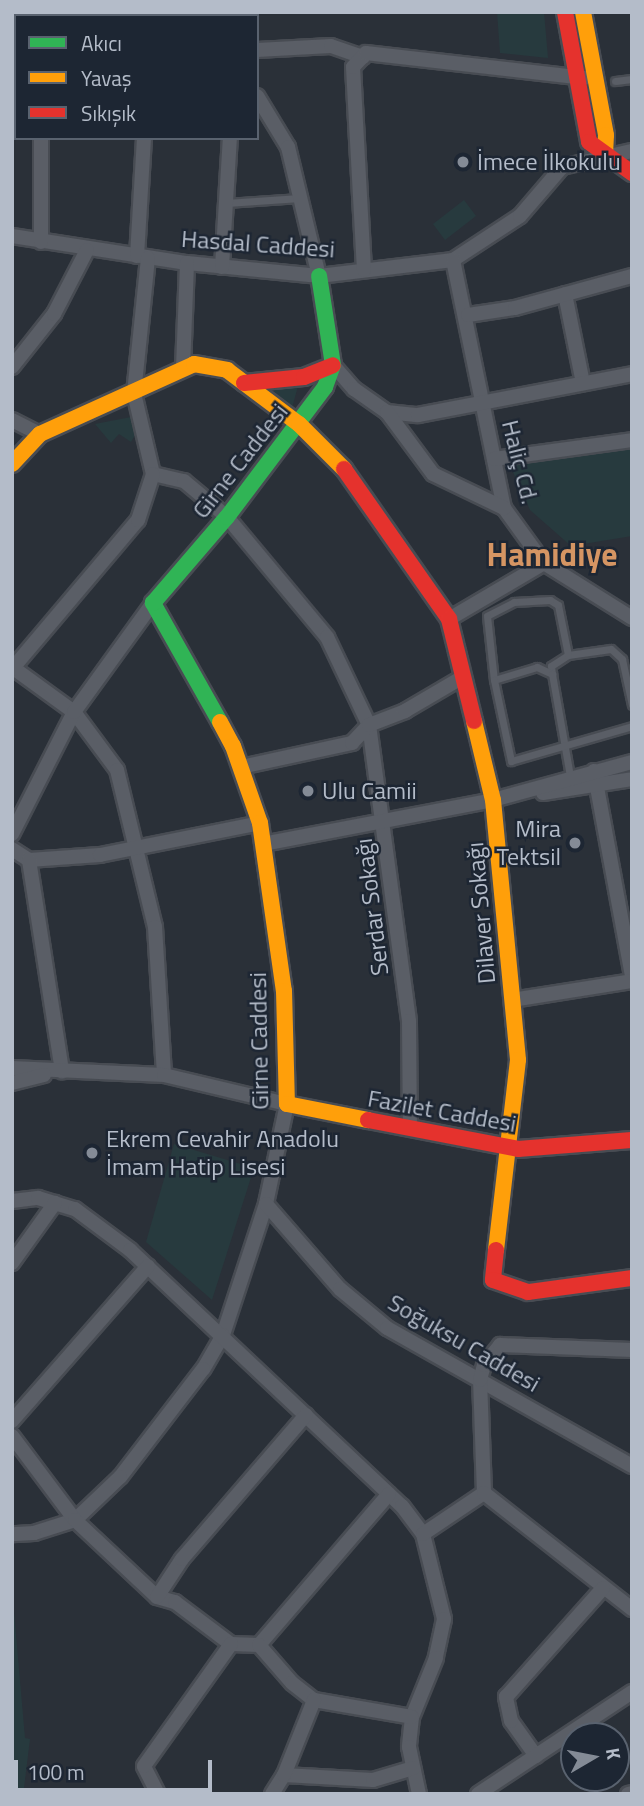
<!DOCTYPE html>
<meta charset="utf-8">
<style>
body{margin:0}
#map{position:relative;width:644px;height:1806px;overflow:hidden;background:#2a3038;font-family:"Titillium Web",sans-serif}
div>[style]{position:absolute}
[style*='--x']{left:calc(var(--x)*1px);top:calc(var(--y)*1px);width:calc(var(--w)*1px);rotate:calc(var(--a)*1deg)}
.green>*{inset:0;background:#273a3e}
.roads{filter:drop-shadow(2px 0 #484c53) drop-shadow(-2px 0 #484c53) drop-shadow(0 2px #484c53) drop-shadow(0 -2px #484c53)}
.lane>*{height:7px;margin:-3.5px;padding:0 3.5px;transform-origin:3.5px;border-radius:3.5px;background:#5a5e66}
.street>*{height:14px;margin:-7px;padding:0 7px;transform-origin:7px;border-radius:7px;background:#5a5e66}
.fast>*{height:16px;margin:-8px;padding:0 8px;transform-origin:8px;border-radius:8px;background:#30b455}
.slow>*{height:16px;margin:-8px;padding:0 8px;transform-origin:8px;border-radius:8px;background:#ff9f0a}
.jam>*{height:16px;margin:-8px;padding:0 8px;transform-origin:8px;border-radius:8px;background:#e5322d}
.dots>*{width:19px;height:19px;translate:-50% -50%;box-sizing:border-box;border:4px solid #1d2633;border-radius:50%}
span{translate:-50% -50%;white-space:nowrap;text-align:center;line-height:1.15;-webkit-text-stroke:5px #1d2633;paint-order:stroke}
.poi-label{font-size:24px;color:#b4bcc9}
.left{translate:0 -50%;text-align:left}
.right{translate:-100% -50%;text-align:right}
.street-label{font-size:24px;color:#b4bcc9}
.district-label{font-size:32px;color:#d59563;font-weight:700}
.frame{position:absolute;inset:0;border:14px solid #b4bcc9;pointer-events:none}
.legend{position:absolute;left:14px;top:14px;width:245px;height:126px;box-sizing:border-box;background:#1d2633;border:2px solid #59626f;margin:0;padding:9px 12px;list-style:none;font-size:21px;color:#b4bcc9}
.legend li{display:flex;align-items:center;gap:14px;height:35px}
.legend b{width:35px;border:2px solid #59626f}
.north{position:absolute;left:560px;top:1722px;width:70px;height:70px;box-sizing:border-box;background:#1d2633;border:2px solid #59626f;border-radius:50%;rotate:80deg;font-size:19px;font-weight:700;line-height:28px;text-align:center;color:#b4bcc9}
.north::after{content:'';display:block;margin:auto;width:24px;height:32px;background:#848b96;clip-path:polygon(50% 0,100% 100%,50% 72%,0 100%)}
.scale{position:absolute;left:14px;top:1760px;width:198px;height:32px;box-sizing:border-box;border:4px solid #b4bcc9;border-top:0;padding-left:9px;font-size:21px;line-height:24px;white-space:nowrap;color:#b4bcc9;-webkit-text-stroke:5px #1d2633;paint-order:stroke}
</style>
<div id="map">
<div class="green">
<div style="clip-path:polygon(497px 12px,544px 12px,548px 58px,500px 53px)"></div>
<div style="clip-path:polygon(464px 200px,476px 216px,445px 240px,433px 224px)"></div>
<div style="clip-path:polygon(298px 386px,292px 408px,265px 392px)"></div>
<div style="clip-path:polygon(131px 417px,138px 430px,131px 442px,119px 434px,111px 443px,95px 424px)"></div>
<div style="clip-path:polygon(632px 445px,632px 536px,571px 546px,530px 510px,509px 463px)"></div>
<div style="clip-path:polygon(174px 1144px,254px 1168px,212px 1300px,146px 1242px)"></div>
<div style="clip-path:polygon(13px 1600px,25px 1738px,30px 1739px,24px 1788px,34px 1794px,12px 1794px)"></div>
</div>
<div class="roads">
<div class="lane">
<div style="--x:615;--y:81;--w:17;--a:-7"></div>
<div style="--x:226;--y:203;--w:74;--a:-3.9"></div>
<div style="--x:568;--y:655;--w:43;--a:-7.9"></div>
<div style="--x:611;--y:649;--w:15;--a:42"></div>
<div style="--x:622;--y:659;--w:47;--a:77.7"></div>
<div style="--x:552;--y:674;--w:8;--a:-97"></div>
<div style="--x:551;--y:666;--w:20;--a:-33"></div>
<div style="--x:568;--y:655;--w:51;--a:-101.3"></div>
<div style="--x:558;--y:605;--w:9;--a:-148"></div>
<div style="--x:550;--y:600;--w:36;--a:177"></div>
<div style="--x:514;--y:602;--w:30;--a:153"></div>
<div style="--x:487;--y:616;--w:64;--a:83.8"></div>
<div style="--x:494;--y:680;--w:45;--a:-16.8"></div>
<div style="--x:537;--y:667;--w:17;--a:25"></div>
<div style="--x:552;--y:674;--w:104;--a:80"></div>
<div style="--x:494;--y:680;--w:83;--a:78.1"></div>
<div style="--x:511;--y:761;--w:126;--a:-16.1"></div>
</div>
<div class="street">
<div style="--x:190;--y:12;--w:5;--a:53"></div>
<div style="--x:12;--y:16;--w:16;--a:-15"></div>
<div style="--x:257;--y:50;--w:74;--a:-3.1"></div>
<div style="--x:331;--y:46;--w:34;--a:19"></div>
<div style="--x:257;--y:96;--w:60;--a:58.7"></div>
<div style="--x:288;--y:147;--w:133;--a:76.5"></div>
<div style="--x:12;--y:121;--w:4;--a:-14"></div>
<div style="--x:12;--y:236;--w:177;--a:8.8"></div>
<div style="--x:187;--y:263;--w:133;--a:5.6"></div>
<div style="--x:319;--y:276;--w:135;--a:-6.8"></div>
<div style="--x:453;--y:260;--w:80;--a:-33.3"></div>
<div style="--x:520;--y:216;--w:65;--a:-49.4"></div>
<div style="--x:562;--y:167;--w:72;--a:-12.9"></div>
<div style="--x:41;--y:242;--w:104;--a:-90"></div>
<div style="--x:137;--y:256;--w:118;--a:-86.6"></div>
<div style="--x:148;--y:258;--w:136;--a:95.9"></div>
<div style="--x:134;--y:393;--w:83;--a:76.8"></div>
<div style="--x:153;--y:474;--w:32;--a:13"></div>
<div style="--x:184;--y:481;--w:56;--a:39.9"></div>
<div style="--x:227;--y:517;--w:156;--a:50.2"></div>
<div style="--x:327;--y:637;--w:98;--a:64.5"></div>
<div style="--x:369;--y:725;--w:299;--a:82.3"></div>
<div style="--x:409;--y:1021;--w:107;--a:89.5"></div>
<div style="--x:453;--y:260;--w:253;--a:78.4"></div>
<div style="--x:504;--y:508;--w:68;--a:54"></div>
<div style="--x:544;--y:563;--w:104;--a:32"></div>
<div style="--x:222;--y:267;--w:129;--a:-86.5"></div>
<div style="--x:364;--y:270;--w:203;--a:-93.1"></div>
<div style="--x:353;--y:67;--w:19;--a:-47"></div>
<div style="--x:366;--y:53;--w:220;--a:6.5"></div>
<div style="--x:565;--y:294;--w:91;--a:78.6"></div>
<div style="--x:468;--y:315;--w:48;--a:-8.5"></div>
<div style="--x:515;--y:308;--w:121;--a:-15.3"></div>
<div style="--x:333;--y:365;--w:32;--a:49"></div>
<div style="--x:354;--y:389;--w:40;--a:34.9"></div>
<div style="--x:387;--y:412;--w:31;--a:6"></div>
<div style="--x:418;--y:415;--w:218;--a:-10.8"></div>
<div style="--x:12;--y:367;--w:68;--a:-51.6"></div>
<div style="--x:54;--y:314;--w:72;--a:-62.7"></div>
<div style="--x:183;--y:368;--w:105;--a:-87.8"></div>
<div style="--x:387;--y:412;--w:77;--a:53.4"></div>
<div style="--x:433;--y:474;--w:79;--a:25.6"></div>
<div style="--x:12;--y:420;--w:31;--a:27"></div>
<div style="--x:494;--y:459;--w:139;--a:-7.8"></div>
<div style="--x:449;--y:619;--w:110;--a:-30.5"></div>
<div style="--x:12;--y:667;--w:77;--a:36"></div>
<div style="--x:74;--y:712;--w:72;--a:53.4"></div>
<div style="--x:117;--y:770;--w:162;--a:76.4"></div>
<div style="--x:155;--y:927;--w:148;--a:86.5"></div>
<div style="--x:12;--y:669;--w:195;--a:-49.8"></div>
<div style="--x:138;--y:520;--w:48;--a:-71.9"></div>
<div style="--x:241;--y:767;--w:114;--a:-12.2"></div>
<div style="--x:352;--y:743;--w:25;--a:-47"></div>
<div style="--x:369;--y:725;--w:39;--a:-21"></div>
<div style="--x:405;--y:711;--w:67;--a:-30.4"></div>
<div style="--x:594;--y:771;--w:209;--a:79.5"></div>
<div style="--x:543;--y:793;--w:90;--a:-8.9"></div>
<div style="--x:12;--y:834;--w:137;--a:-63.1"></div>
<div style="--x:74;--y:712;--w:135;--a:-54.1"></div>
<div style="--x:263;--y:844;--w:234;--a:-10.8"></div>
<div style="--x:493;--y:800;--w:144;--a:-15.3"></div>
<div style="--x:12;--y:849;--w:20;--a:33"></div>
<div style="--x:29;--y:860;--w:71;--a:-4"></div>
<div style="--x:100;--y:855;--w:163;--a:-11.3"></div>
<div style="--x:29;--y:860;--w:214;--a:81.1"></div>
<div style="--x:512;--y:1000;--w:121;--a:-9"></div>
<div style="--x:12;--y:1068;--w:152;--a:2.6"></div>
<div style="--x:164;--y:1075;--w:126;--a:13.3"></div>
<div style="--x:287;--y:1104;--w:102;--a:101.9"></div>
<div style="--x:266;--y:1204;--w:138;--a:108.2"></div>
<div style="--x:223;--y:1335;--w:39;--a:120"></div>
<div style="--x:203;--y:1369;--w:136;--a:127.5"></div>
<div style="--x:120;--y:1477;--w:62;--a:136.3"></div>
<div style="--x:75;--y:1520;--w:43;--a:162.4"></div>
<div style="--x:34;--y:1533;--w:22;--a:177"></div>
<div style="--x:12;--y:1083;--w:33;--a:-14"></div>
<div style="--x:12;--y:1201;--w:26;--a:-7"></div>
<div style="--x:38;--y:1198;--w:39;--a:17"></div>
<div style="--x:75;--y:1209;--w:69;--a:36.7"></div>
<div style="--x:130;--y:1250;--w:374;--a:43.3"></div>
<div style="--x:402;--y:1506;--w:35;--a:53"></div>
<div style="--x:423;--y:1534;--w:88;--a:76.1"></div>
<div style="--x:444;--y:1619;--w:40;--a:102"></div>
<div style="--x:436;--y:1658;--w:64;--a:112.1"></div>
<div style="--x:412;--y:1717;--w:30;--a:96"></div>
<div style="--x:409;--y:1747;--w:48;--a:78"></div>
<div style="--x:266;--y:1204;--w:113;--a:49"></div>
<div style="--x:340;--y:1289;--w:61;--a:39.7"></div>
<div style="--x:387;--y:1328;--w:281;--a:29.4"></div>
<div style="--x:12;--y:1263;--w:74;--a:-54.4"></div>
<div style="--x:12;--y:1421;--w:206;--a:-48.7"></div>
<div style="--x:12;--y:1436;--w:105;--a:53.1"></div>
<div style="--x:75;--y:1520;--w:112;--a:43.2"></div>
<div style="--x:157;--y:1597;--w:19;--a:16"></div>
<div style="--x:175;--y:1602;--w:70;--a:36.9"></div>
<div style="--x:231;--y:1644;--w:28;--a:2"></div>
<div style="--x:484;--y:1493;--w:113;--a:-92"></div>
<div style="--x:480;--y:1380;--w:16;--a:-75"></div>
<div style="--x:484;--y:1365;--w:26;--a:-51"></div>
<div style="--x:500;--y:1345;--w:132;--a:2.2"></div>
<div style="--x:423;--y:1534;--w:73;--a:-33.9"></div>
<div style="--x:484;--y:1493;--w:188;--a:38.1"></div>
<div style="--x:157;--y:1597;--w:45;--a:-56.7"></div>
<div style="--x:182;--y:1559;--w:190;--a:-49.3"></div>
<div style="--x:259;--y:1645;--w:199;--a:-49.3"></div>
<div style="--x:259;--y:1645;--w:50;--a:49"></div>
<div style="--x:292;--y:1683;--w:28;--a:38"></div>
<div style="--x:314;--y:1700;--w:99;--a:9.8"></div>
<div style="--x:536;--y:1756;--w:43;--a:-125.5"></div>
<div style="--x:511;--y:1721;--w:25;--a:-102"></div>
<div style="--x:506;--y:1697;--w:146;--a:-48.3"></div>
<div style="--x:284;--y:1775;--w:89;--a:3.2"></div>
<div style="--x:373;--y:1780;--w:42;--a:-16.7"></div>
<div style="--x:158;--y:1794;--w:31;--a:-117"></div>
<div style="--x:144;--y:1766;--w:150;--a:-54.5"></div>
<div style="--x:272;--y:1794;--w:22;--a:-58"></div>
<div style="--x:284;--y:1775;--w:81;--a:-68.2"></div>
<div style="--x:478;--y:1794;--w:185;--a:-33.5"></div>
<div style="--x:628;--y:1794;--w:4;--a:-14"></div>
</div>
<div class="fast">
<div style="--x:220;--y:722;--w:137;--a:-119.4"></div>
<div style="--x:153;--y:603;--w:113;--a:-49.3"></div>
<div style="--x:227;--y:517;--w:163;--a:-53"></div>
<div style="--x:325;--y:387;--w:23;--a:-70"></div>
<div style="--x:333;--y:365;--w:90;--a:-98.9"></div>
</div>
<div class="slow">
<div style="--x:583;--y:12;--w:125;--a:79.4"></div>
<div style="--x:606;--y:135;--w:21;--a:93"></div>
<div style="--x:12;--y:464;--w:41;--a:-47"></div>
<div style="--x:40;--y:434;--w:169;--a:-24.4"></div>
<div style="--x:194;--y:364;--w:34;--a:10"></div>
<div style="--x:227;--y:370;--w:90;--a:36.9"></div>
<div style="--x:299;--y:424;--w:64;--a:45"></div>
<div style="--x:474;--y:721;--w:81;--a:76.5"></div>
<div style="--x:493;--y:800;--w:261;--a:84.5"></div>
<div style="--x:518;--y:1060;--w:191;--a:96.6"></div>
<div style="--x:220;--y:722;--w:27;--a:62"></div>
<div style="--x:233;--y:746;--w:82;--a:70.7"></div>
<div style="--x:260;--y:823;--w:170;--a:81.9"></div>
<div style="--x:284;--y:991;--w:113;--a:88.5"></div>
<div style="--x:287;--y:1104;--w:83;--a:11.2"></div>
</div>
<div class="jam">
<div style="--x:565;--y:12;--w:132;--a:79.5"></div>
<div style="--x:589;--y:142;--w:53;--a:35.8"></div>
<div style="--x:244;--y:383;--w:60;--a:-5.7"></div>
<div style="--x:304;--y:377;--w:31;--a:-22"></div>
<div style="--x:344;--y:469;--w:183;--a:55"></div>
<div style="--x:449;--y:619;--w:105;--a:76.2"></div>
<div style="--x:368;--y:1120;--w:153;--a:10.9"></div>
<div style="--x:518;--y:1149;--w:114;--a:-4.5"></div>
<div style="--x:496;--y:1250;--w:30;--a:96"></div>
<div style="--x:493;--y:1280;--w:37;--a:19"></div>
<div style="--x:528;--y:1292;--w:105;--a:-7.7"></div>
</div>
</div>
<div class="dots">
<div style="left:463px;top:162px;background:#848b96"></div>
<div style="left:308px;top:791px;background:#848b96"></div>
<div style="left:575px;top:843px;background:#848b96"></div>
<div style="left:92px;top:1153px;background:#848b96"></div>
</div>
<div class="poi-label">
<span class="left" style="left:477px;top:162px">İmece İlkokulu</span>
<span class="left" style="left:322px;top:791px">Ulu Camii</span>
<span class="right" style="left:561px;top:843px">Mira<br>Tektsil</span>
<span class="left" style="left:106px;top:1153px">Ekrem Cevahir Anadolu<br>İmam Hatip Lisesi</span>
</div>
<div class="street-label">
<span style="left:258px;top:244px;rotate:4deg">Hasdal Caddesi</span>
<span style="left:240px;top:461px;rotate:-52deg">Girne Caddesi</span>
<span style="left:520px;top:462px;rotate:76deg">Haliç Cd.</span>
<span style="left:372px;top:907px;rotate:-97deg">Serdar Sokağı</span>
<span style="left:481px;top:913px;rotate:-95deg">Dilaver Sokağı</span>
<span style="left:259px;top:1041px;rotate:-91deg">Girne Caddesi</span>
<span style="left:442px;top:1111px;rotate:10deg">Fazilet Caddesi</span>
<span style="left:464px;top:1343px;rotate:30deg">Soğuksu Caddesi</span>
</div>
<div class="district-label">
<span style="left:552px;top:554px">Hamidiye</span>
</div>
<div class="frame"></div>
<ul class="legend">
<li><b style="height:9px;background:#30b455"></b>Akıcı</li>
<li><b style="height:9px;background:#ff9f0a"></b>Yavaş</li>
<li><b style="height:9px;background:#e5322d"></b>Sıkışık</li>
</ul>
<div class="north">K</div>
<div class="scale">100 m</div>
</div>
